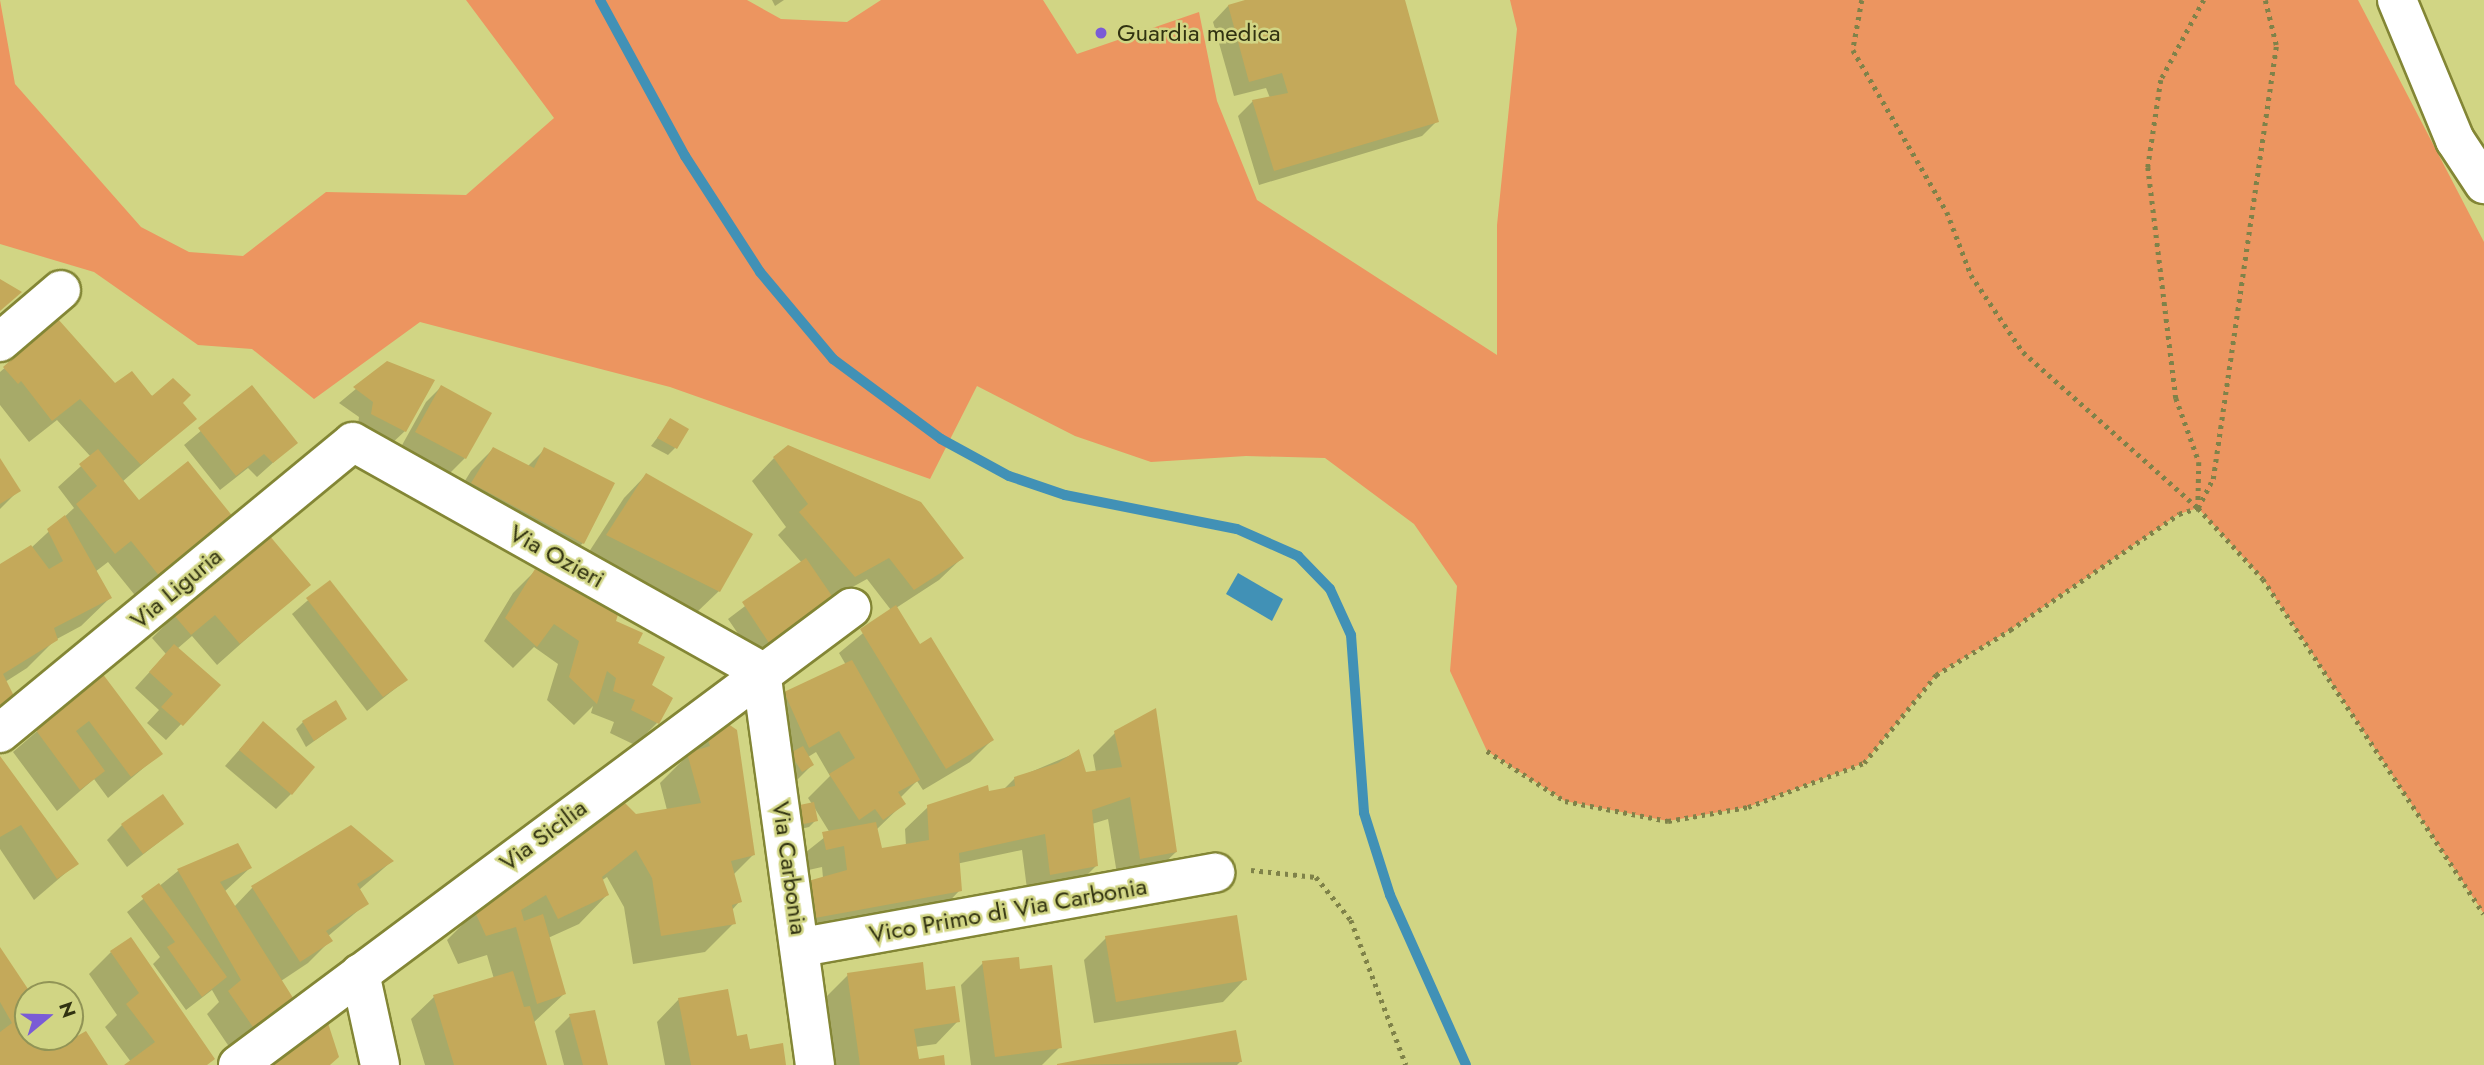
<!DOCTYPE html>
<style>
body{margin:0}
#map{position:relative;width:2484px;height:1065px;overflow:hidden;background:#d1d584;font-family:Jost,sans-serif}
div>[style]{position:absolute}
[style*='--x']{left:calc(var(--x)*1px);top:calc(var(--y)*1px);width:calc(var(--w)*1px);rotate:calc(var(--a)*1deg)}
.green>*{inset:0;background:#ec9560}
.water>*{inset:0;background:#4191b6}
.shadow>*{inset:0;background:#0003}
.stream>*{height:10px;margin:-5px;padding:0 5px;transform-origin:5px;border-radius:5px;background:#4191b6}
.building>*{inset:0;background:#c4a95a}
.path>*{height:4.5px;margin-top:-2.25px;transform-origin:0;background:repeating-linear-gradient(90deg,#7f8249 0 3.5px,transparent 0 8.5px)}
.roads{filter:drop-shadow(2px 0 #838635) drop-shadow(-2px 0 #838635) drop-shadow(0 2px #838635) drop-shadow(0 -2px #838635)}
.minor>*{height:38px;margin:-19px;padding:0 19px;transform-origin:19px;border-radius:19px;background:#fff}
.dots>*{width:19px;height:19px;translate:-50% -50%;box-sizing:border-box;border:4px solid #d1d584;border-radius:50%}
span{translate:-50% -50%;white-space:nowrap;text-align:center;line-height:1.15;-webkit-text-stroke:5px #d1d584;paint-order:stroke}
.poi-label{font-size:24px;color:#313211}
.left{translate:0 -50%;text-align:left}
.street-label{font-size:24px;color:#313211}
.north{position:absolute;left:14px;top:981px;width:70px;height:70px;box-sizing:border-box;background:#d1d584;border:2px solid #919456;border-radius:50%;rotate:71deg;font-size:19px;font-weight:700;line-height:28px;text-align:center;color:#313211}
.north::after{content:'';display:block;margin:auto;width:24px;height:32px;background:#7a5bd6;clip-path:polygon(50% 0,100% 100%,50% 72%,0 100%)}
</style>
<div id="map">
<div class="green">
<div style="clip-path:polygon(0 0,15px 84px,141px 227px,189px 252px,243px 256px,326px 192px,466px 195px,554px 118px,466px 0,747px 0,781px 19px,847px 22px,881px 0,1043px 0,1077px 54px,1199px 12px,1217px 101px,1257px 200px,1497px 355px,1497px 225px,1517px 29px,1510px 0,2358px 0,2484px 242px,2484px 914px,2263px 579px,2198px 508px,2179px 514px,2010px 630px,1936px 675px,1864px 763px,1748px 807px,1668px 821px,1565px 801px,1487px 751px,1450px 671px,1457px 586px,1414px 524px,1325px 458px,1246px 456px,1151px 462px,1075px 436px,977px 386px,930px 479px,670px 387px,420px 322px,314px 399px,252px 349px,198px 345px,94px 272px,0 244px)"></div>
</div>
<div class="water">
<div style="clip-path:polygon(1238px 573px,1283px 599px,1272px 621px,1226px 594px)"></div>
</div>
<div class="shadow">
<div style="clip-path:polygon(772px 0,784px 0,775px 6px)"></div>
<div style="clip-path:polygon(1251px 0,1403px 0,1437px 121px,1422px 136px,1259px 185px,1238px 116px,1253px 101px,1270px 98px,1266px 88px,1234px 96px,1213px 22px,1228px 6px)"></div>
<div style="clip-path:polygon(57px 322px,114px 386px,181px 403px,194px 419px,122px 482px,139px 502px,232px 518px,138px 599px,108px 562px,95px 572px,110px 598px,81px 626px,55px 640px,27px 668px,5px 682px,0 710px,0 566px,31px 548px,74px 508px,58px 487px,91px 457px,57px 420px,29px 442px,0 405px,0 372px)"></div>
<div style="clip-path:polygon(387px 363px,405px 431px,389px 446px,357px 430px,359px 417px,339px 403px)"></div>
<div style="clip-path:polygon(441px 387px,465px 458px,450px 473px,401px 447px,426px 402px)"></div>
<div style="clip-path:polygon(252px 388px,295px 443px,257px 477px,248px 468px,220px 490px,184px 445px)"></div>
<div style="clip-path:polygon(671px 420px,675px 448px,668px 455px,651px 446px)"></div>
<div style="clip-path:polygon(493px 449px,527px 467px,545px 449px,583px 543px,560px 565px,450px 505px,471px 471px)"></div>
<div style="clip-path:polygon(774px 458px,962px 558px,939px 580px,896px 608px,919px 646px,992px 740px,970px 762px,923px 790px,917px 781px,900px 798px,903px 804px,876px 830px,881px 850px,906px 846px,905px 829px,928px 807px,1003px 790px,1014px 779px,1078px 752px,1085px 774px,1096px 772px,1093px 755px,1115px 733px,1176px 852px,1153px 874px,1118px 880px,1108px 819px,1092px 824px,1096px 866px,1074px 888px,1028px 897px,1022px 850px,956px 864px,960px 890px,938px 913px,793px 939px,823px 878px,822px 867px,804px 871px,801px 856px,830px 833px,814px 807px,816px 820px,809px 827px,792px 831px,812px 804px,808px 798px,830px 776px,816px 752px,808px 757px,812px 765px,790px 787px,762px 716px,785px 693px,846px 665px,839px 653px,891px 610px,867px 579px,831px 599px,754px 657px,728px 619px,802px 563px,778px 535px,786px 527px,752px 481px)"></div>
<div style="clip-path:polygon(0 462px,19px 490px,0 509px)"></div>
<div style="clip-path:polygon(646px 475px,719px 591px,696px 613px,585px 558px,624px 498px)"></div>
<div style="clip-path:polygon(535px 571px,614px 622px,636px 644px,657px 723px,635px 745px,610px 733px,614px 722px,591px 713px,593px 706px,574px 725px,547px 700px,558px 664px,534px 647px,513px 668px,484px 641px,513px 593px)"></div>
<div style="clip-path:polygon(329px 582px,406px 680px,367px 711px,292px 614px)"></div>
<div style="clip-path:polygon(308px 584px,217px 665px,192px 636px,177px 649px,218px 685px,166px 740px,147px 723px,159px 710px,135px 688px,166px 654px,152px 638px,174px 616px)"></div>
<div style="clip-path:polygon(101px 676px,160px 754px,108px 798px,94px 779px,57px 811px,13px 752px)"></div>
<div style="clip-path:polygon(345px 719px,306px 747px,296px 729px,303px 722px)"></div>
<div style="clip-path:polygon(263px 723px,291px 794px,276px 809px,225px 766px)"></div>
<div style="clip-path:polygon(707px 736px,754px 854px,733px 875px,740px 901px,732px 910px,734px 923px,705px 952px,633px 964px,624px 907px,607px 877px,601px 881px,607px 895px,579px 924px,548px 938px,564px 994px,533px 1023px,545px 1065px,425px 1065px,411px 1019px,434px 997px,494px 979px,487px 955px,458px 964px,447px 940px,475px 912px,636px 816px,667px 810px,660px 783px)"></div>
<div style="clip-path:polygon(0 759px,76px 864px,34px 900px,0 849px)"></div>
<div style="clip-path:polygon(182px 824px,127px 867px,107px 840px,122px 825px)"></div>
<div style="clip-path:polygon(237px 845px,250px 868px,224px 892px,234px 907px,252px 888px,392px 861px,359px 890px,367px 903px,327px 937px,330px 941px,308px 963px,281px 981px,293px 1000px,232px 1051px,207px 1014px,219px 1002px,212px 990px,186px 1010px,153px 964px,160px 957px,127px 912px,178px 871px)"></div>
<div style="clip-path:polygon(1106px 938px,1245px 979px,1223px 1002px,1094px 1023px,1084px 960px)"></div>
<div style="clip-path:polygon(0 951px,30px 995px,28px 1037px,59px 1037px,65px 1045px,106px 1065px,0 1065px)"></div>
<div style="clip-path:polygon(111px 952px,207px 1065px,127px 1065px,131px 1062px,105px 1027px,117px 1015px,89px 974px)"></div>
<div style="clip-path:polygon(983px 963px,1060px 1047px,1042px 1065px,971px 1065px,961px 985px)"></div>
<div style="clip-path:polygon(848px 975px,925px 992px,958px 1021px,936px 1044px,915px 1047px,917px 1061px,943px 1065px,835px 1065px,826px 997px)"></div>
<div style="clip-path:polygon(679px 999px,748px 1051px,785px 1065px,665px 1065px,657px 1022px)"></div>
<div style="clip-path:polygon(570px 1016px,606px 1065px,564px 1065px,555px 1031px)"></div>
<div style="clip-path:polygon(1235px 1032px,1241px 1061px,1237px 1065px,1060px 1065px)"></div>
</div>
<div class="stream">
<div style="--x:600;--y:0;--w:178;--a:61.4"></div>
<div style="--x:685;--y:156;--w:138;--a:57.1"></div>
<div style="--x:760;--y:272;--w:114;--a:50"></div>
<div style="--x:833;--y:359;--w:134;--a:36.5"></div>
<div style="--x:941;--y:439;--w:77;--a:28.6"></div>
<div style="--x:1009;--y:476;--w:59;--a:18.7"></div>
<div style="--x:1065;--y:495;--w:175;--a:11.2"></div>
<div style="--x:1237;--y:529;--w:67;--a:23.9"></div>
<div style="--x:1298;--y:556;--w:46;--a:45.9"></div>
<div style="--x:1330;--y:589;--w:51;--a:65.5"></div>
<div style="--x:1351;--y:635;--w:178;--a:85.8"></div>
<div style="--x:1364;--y:813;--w:86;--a:72.4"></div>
<div style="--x:1390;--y:895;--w:186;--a:65.9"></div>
</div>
<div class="building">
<div style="clip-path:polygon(1245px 0,1405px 0,1439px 122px,1274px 171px,1252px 100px,1288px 93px,1282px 73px,1249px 82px,1228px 5px)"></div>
<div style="clip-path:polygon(0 279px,22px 292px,0 311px)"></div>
<div style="clip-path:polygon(58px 319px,115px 383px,132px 371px,152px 396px,173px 378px,191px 395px,183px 403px,197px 419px,141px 465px,80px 399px,52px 421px,21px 381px,18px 384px,3px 367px)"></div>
<div style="clip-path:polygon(387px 361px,435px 380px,406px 432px,371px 414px,373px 402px,353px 387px)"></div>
<div style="clip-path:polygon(252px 385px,298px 443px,273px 463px,264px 454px,236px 476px,198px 428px)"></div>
<div style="clip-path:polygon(441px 385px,492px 413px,466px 459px,415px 432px)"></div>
<div style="clip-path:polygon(670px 418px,689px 429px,677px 449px,657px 438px)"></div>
<div style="clip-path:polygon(788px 445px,921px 502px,964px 558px,914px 590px,889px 558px,855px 577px,799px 512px,808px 504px,773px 457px)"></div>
<div style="clip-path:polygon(493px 447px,534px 468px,544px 447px,615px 483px,584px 544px,471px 483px)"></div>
<div style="clip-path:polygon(98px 449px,139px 500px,188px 461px,234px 518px,161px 578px,131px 541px,115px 554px,76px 504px,97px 486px,79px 464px)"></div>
<div style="clip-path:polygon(0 458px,21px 491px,0 504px)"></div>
<div style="clip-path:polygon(646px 473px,753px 534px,720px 592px,606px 535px)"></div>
<div style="clip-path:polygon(65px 515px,112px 598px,54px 628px,58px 640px,3px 674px,15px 698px,0 710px,0 564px,31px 545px,49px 569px,63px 561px,47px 529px)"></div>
<div style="clip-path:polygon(269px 535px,311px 585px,240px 644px,215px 615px,191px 635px,173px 614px)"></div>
<div style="clip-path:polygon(806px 558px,834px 599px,769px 643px,742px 602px)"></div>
<div style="clip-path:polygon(535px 569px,619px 611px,616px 621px,643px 633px,638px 643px,665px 657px,652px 685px,673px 698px,659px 724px,631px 710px,635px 700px,613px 691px,616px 678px,607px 671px,597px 704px,569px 677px,579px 641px,554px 624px,537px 647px,505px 618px)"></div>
<div style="clip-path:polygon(330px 580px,408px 680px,383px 697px,306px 598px)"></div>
<div style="clip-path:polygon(896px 605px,920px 644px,931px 637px,994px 740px,946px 769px,860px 629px)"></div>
<div style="clip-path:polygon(174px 644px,221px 685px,183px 726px,161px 707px,173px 694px,149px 672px)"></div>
<div style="clip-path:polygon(852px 660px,920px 780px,898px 792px,906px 804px,883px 820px,875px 809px,859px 820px,829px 774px,855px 758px,839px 731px,809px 748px,784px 692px)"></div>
<div style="clip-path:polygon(102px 673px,163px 754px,131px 777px,89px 721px,76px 731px,105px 771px,80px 790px,35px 729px)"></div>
<div style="clip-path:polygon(336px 700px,347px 719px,314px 741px,302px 721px)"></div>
<div style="clip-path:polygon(1156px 708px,1177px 852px,1140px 859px,1130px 797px,1092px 810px,1098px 866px,1050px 875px,1045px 834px,959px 853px,962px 891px,815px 918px,808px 881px,847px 870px,844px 846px,826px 850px,822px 832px,876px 822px,882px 848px,929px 840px,927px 805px,988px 785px,989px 791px,1015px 786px,1014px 777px,1058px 763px,1079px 749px,1086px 772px,1122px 767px,1114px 731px)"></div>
<div style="clip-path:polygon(263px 721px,315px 767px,292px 795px,239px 750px)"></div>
<div style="clip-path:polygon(724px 721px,737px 730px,755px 855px,731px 861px,742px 902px,732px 905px,736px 924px,661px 936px,652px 878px,636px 850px,602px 877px,609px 895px,558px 919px,546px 895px,521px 910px,524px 921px,543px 914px,566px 994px,537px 1004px,516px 927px,486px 936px,474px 910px,621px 799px,636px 814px,701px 803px,687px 753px,710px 746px,706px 735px)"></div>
<div style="clip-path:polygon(803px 746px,814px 765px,802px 772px,790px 753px)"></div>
<div style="clip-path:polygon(0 756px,79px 864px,57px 879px,21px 825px,0 837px)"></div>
<div style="clip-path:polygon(163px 794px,184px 824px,143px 854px,121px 824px)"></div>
<div style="clip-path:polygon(814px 802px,818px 821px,799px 825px,795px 806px)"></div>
<div style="clip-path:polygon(351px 825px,394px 861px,357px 884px,369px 904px,326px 931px,333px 941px,300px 962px,251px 886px)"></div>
<div style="clip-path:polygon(238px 843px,252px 868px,220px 882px,295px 1001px,255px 1030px,228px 991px,241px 980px,177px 869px)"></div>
<div style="clip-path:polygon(159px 883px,227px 977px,202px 997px,167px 947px,175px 942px,141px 896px)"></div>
<div style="clip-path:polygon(1237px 915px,1247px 980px,1116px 1002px,1105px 936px)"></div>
<div style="clip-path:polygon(131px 937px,215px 1059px,207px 1065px,124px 1065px,155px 1042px,126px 1004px,139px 993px,110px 951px)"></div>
<div style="clip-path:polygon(0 947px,32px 995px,28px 995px,28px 1037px,61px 1037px,65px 1043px,86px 1031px,108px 1065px,0 1065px,0 1032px,12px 1023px,0 1002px)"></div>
<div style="clip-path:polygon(1019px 957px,1020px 969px,1052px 965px,1062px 1048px,995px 1057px,982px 961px)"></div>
<div style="clip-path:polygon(923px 962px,926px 990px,955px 986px,960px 1022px,914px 1029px,919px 1059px,944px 1055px,945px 1065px,860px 1065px,847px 973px)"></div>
<div style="clip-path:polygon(513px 971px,524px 1007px,530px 1006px,547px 1065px,454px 1065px,433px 995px)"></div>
<div style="clip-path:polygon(728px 989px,737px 1036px,747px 1034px,750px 1049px,783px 1043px,786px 1065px,691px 1065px,678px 998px)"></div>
<div style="clip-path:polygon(595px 1010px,608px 1065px,583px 1065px,569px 1014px)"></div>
<div style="clip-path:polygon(328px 1023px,339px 1057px,330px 1065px,269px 1065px)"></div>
<div style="clip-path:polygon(1236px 1030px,1242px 1062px,1057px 1065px,1057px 1064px)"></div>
</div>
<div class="path">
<div style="--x:1862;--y:0;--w:51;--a:100.2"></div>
<div style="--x:1853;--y:50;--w:187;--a:59.9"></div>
<div style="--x:1947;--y:212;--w:67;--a:69.1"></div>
<div style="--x:1971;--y:275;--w:93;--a:56"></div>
<div style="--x:2023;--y:352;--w:234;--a:41.7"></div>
<div style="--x:2204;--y:0;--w:91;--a:118.3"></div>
<div style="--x:2161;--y:80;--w:88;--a:98.5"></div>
<div style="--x:2148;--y:167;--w:233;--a:83.1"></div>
<div style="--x:2176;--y:398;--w:68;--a:70.2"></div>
<div style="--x:2199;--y:462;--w:46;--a:91.2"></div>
<div style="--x:2198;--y:508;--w:33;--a:-63"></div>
<div style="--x:2213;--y:479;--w:439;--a:-81.7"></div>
<div style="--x:2276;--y:45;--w:46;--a:-103.7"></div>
<div style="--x:1487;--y:751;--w:93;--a:32.7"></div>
<div style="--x:1565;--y:801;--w:105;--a:11"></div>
<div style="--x:1668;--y:821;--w:81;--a:-9.9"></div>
<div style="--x:1748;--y:807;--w:124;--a:-20.8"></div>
<div style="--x:1864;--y:763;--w:114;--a:-50.7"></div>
<div style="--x:1936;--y:675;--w:87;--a:-31.3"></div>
<div style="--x:2010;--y:630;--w:205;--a:-34.5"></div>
<div style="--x:2179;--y:514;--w:20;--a:-18"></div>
<div style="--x:2198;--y:508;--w:96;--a:47.5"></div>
<div style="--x:2263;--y:579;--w:401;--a:56.6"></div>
<div style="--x:1251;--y:870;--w:65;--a:6.1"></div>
<div style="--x:1316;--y:877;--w:55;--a:50.9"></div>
<div style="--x:1351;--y:920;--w:155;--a:69.2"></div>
</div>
<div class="roads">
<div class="minor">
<div style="--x:2397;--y:0;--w:152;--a:67.5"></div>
<div style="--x:2455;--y:140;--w:53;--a:56.6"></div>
<div style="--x:0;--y:342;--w:80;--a:-40.4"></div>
<div style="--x:761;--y:671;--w:398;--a:82.2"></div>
<div style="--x:0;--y:733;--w:457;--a:-39.5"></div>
<div style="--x:353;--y:442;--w:468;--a:29.3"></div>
<div style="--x:802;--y:947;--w:420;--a:-10.2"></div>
<div style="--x:360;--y:973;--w:94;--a:77.7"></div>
<div style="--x:238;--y:1065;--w:765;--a:-36.71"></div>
</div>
</div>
<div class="dots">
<div style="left:1101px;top:33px;background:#7a5bd6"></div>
</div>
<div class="poi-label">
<span class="left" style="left:1117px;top:33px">Guardia medica</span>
</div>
<div class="street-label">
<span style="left:557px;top:556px;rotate:29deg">Via Ozieri</span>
<span style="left:176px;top:588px;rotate:-40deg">Via Liguria</span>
<span style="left:543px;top:835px;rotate:-37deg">Via Sicilia</span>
<span style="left:790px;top:868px;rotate:82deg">Via Carbonia</span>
<span style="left:1008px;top:910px;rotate:-10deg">Vico Primo di Via Carbonia</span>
</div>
<div class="north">N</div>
</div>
